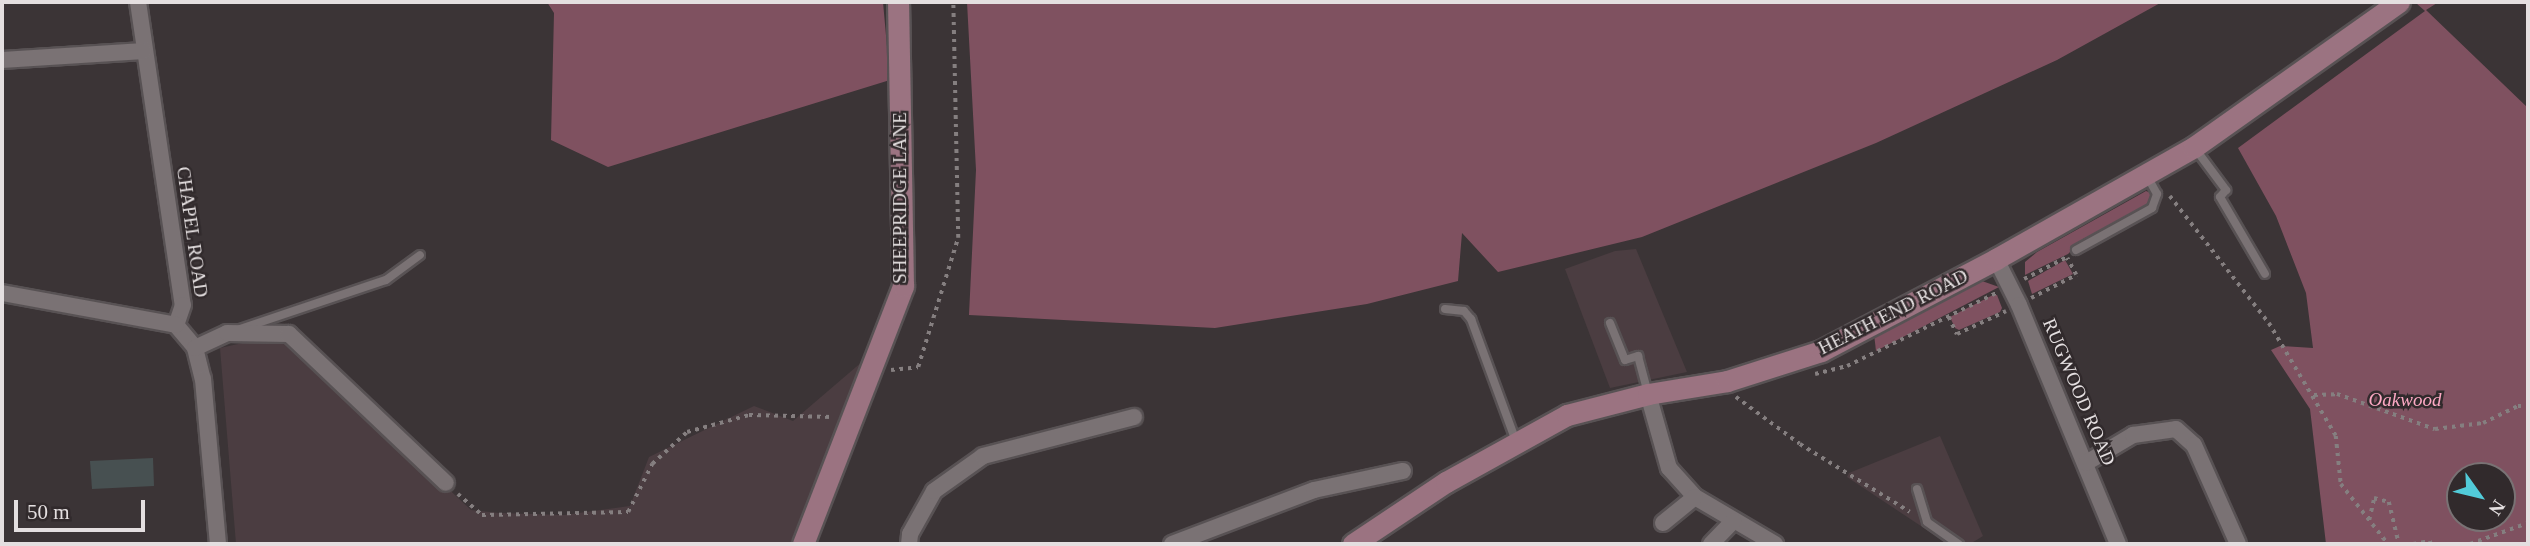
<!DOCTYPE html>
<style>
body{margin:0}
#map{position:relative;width:2530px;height:546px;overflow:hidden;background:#3b3436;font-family:Georgia,serif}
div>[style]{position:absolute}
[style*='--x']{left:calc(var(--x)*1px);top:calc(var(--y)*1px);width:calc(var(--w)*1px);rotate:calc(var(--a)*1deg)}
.built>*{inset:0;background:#4b3d41}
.green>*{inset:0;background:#7f5160}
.building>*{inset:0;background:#475051}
.path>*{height:3.5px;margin-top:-1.75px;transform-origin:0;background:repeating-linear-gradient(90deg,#857f80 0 3.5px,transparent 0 8.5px)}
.roads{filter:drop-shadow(2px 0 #585254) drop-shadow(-2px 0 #585254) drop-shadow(0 2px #585254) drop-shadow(0 -2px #585254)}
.lane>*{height:8px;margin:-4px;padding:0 4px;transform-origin:4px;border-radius:4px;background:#7a7274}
.street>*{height:16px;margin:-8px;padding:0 8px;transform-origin:8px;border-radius:8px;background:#7a7274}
.secondary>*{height:21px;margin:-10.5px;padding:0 10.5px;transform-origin:10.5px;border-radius:10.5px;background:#9b7381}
span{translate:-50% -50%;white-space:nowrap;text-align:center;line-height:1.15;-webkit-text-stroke:5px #312a2c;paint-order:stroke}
.street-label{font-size:19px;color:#e4dfe0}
.park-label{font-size:19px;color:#fca8c3;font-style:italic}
.frame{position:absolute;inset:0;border:4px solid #e4dfe0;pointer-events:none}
.north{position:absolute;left:2446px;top:462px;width:70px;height:70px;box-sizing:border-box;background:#312a2c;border:2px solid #797274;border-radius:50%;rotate:124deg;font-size:19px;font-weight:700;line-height:28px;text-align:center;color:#e4dfe0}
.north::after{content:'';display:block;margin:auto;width:24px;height:32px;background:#52cbd9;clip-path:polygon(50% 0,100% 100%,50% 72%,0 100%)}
.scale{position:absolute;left:14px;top:500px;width:131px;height:32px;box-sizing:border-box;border:4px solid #e4dfe0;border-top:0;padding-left:9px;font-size:21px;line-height:24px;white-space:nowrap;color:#e4dfe0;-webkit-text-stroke:5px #312a2c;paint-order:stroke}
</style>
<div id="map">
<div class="built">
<div style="clip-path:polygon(1636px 249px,1687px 372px,1610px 388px,1565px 269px,1615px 251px)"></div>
<div style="clip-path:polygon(278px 335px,332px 380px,471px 510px,499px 513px,564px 515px,630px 506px,649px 457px,754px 406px,793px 421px,863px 361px,790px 544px,236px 544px,220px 348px)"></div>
<div style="clip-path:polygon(1940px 436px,1983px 536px,1970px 544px,1948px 544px,1847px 477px,1849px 473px)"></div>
</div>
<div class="green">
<div style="clip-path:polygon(547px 2px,883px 2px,890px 80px,608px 167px,551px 140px,554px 13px)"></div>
<div style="clip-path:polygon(967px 2px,2162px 2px,2057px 60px,1876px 143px,1642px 237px,1498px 272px,1462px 233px,1458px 281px,1367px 304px,1215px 328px,969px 315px,976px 170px)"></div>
<div style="clip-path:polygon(evenodd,2468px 2px,2437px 3px,2426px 10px,2528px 108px,2528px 544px,2326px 544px,2310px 409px,2271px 350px,2280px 346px,2313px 348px,2306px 293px,2276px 216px,2238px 148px,2425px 11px,2416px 3px,2468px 2px,2460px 476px,2502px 476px,2502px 518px,2460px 518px,2460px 476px)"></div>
<div style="clip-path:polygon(2146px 191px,2151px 193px,2151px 198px,2145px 207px,2083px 239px,2068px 254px,2025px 275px,2025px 262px,2037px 252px)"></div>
<div style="clip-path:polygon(2065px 260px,2073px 274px,2032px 294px,2028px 281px)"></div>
<div style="clip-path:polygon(1982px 281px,1999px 287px,1876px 351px,1874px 334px,1972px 282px)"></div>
<div style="clip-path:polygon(1993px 295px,1997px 295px,2002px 308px,2000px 312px,1959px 330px,1955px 328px,1950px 317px)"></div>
</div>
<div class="building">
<div style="clip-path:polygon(153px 458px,154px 486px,92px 489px,90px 461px)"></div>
</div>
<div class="path">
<div style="--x:2170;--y:196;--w:161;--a:52.1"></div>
<div style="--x:2269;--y:323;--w:131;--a:59.3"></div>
<div style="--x:2336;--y:436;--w:48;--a:84.1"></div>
<div style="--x:2341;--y:484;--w:76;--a:51.9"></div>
<div style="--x:2024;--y:279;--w:48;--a:-27.1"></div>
<div style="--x:2031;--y:298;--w:51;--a:-27.1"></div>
<div style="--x:2076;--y:275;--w:19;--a:-118"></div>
<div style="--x:1949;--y:317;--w:19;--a:65"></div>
<div style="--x:1957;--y:334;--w:54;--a:-25.1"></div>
<div style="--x:891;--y:370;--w:27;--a:-6"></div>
<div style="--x:918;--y:367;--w:135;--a:-72.8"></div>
<div style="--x:958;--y:238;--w:236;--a:-91.2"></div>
<div style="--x:1815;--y:374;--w:33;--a:-14"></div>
<div style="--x:1847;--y:366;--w:166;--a:-26.1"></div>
<div style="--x:2314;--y:395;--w:23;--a:-2"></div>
<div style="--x:2337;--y:394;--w:104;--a:19.7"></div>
<div style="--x:2435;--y:429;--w:48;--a:-7.1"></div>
<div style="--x:2483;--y:423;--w:39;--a:-26"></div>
<div style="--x:2518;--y:406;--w:10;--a:0"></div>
<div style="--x:1736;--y:397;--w:79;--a:36.3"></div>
<div style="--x:1800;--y:444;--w:129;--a:31.7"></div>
<div style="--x:458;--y:494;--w:32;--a:41"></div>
<div style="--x:482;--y:515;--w:146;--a:-1.2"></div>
<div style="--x:628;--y:512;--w:54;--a:-63.4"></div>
<div style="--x:652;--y:464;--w:47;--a:-42.4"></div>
<div style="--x:687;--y:432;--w:64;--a:-15.3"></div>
<div style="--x:749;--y:415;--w:83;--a:1.4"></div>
<div style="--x:2369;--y:520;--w:23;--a:-77"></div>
<div style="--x:2374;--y:498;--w:16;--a:15"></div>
<div style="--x:2389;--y:502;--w:43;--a:76.6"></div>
<div style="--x:2413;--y:544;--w:17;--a:-10"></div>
<div style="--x:2430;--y:541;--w:3;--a:72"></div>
<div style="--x:2470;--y:544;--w:62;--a:-19.9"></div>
</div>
<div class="roads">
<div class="lane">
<div style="--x:2194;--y:147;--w:54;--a:53.3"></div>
<div style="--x:2226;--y:190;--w:9;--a:131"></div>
<div style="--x:2220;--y:197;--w:89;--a:59.7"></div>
<div style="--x:2076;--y:250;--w:87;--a:-28.9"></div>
<div style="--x:2152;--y:208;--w:15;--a:-70"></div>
<div style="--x:2157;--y:194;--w:21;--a:-119"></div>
<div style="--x:1445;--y:309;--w:19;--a:6"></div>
<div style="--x:1464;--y:311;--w:11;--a:49"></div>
<div style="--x:1471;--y:319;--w:130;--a:69.8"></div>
<div style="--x:1610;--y:323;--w:40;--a:68"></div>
<div style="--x:1625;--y:360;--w:14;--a:-17"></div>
<div style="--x:1638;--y:356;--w:39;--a:75"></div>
<div style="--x:240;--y:329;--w:154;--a:-18.6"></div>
<div style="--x:386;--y:280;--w:42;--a:-36.3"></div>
<div style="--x:1917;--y:489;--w:34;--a:73"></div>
<div style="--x:1927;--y:522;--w:39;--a:35"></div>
</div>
<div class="street">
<div style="--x:138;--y:2;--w:306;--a:81.6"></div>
<div style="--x:183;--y:305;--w:21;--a:109"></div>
<div style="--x:176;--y:325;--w:30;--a:50"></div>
<div style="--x:195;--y:348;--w:32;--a:76"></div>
<div style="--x:203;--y:379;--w:166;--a:84.8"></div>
<div style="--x:2;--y:60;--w:142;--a:-3.6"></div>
<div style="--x:1996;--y:259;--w:51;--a:63.4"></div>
<div style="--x:2019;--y:305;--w:259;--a:67.5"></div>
<div style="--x:2;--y:293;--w:177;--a:10.4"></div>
<div style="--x:195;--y:348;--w:35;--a:-25"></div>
<div style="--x:227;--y:333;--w:62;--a:0.9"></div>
<div style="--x:289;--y:334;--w:216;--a:43.5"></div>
<div style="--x:1648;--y:394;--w:77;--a:74.2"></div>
<div style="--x:1669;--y:468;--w:39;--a:48"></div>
<div style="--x:1695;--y:497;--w:93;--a:30.4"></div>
<div style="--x:2086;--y:463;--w:55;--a:-30.8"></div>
<div style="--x:2133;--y:435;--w:43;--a:-7.9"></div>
<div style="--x:2176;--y:429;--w:24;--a:42"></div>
<div style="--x:2194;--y:445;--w:108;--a:66"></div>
<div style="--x:1663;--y:523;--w:41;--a:-39.1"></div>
<div style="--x:909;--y:544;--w:10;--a:-84"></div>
<div style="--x:910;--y:534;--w:49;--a:-60.8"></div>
<div style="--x:934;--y:491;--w:60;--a:-35.5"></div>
<div style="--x:983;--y:456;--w:156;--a:-14.5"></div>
<div style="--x:1172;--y:544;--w:152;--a:-20.8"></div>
<div style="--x:1314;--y:490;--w:91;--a:-12.1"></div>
<div style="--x:1711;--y:544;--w:32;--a:-46"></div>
</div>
<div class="secondary">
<div style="--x:803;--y:544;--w:277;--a:-68.8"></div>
<div style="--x:903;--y:286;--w:284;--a:-91"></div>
<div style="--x:1353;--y:544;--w:112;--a:-33.7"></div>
<div style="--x:1446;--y:482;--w:138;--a:-29"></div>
<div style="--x:1567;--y:415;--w:84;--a:-14.5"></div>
<div style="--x:1648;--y:394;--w:80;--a:-9.3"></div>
<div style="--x:1727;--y:381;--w:99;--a:-17.7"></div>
<div style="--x:1821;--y:351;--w:198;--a:-27.7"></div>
<div style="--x:1996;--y:259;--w:227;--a:-29.5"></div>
<div style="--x:2194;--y:147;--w:251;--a:-35.3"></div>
</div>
</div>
<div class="street-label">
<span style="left:900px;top:198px;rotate:-90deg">SHEEPRIDGE LANE</span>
<span style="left:192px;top:232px;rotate:82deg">CHAPEL ROAD</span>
<span style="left:1893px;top:312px;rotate:-27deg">HEATH END ROAD</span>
<span style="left:2079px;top:392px;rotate:67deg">RUGWOOD ROAD</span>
</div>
<div class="park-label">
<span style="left:2405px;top:400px">Oakwood</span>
</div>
<div class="frame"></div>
<div class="north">N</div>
<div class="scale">50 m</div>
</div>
